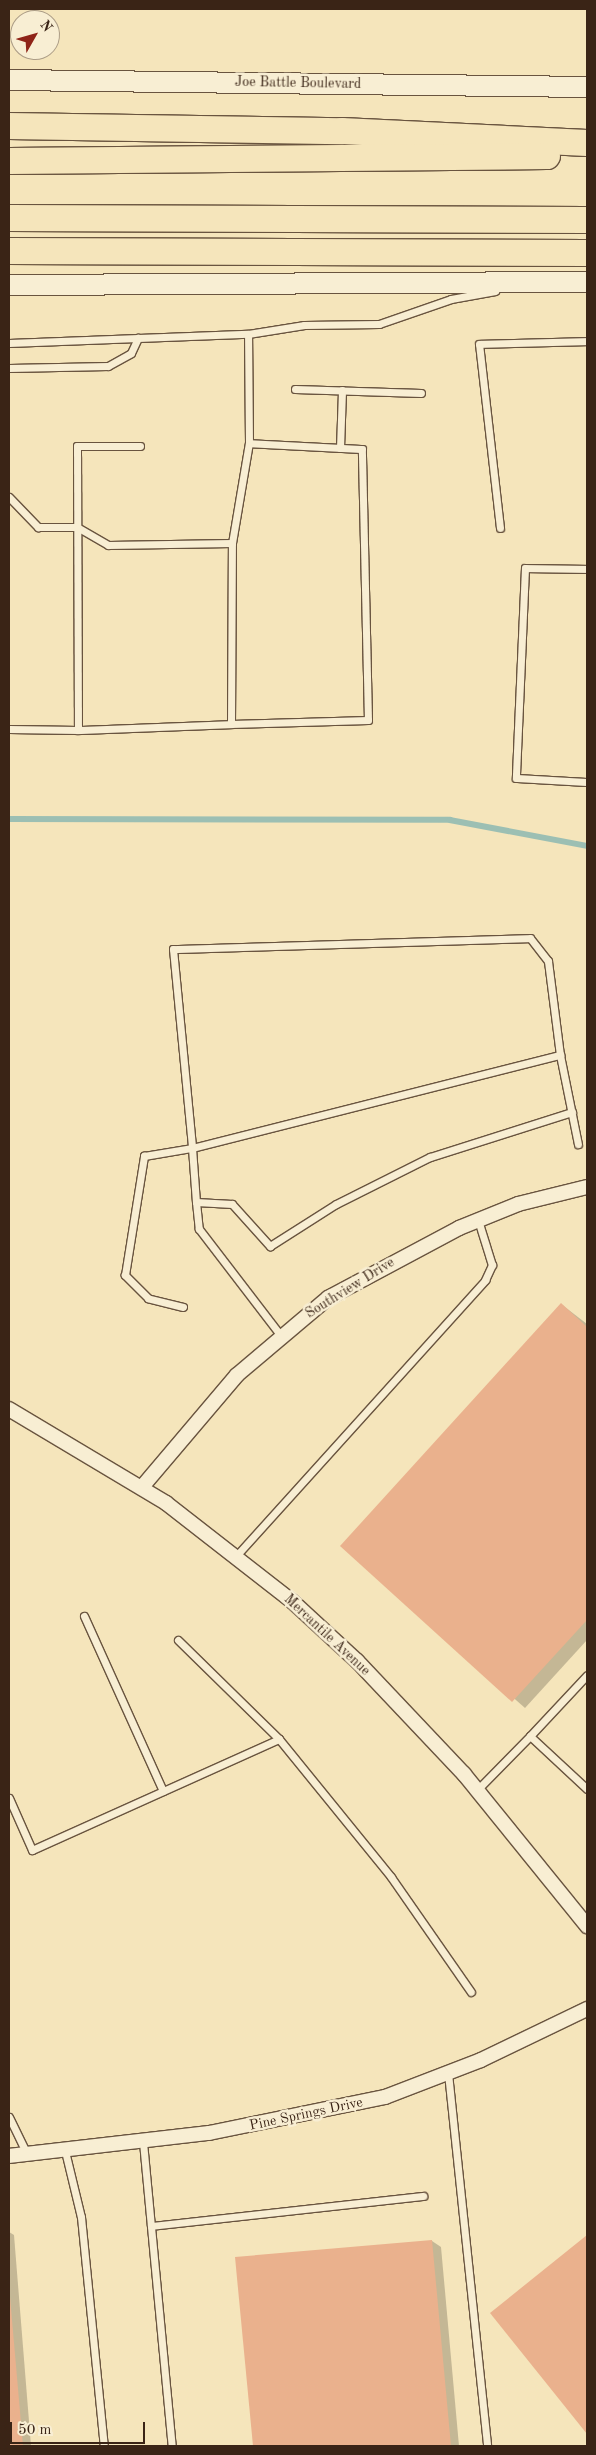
<!DOCTYPE html>
<style>
body{margin:0}
#map{position:relative;width:596px;height:2455px;overflow:hidden;background:#f5e5bb;font-family:"Old Standard TT",serif}
div>[style]{position:absolute}
[style*='--x']{left:calc(var(--x)*1px);top:calc(var(--y)*1px);width:calc(var(--w)*1px);rotate:calc(var(--a)*1deg)}
.shadow>*{inset:0;background:#0003}
.stream>*{height:5.5px;margin:-2.75px;padding:0 2.75px;transform-origin:2.75px;border-radius:2.75px;background:#9cbfb3}
.building>*{inset:0;background:#eab18d}
.roads{filter:drop-shadow(1px 0 #69543f) drop-shadow(-1px 0 #69543f) drop-shadow(0 1px #69543f) drop-shadow(0 -1px #69543f)}
.lane>*{height:7px;margin:-3.5px;padding:0 3.5px;transform-origin:3.5px;border-radius:3.5px;background:#f8eed3}
.street>*{height:14px;margin:-7px;padding:0 7px;transform-origin:7px;border-radius:7px;background:#f8eed3}
.secondary>*{height:20px;margin:-10px;padding:0 10px;transform-origin:10px;border-radius:10px;background:#f8eed3}
.highway>*{height:26px;margin:-13px;padding:0 13px;transform-origin:13px;border-radius:13px;background:#f5e5bb}
span{translate:-50% -50%;white-space:nowrap;text-align:center;line-height:1.15;-webkit-text-stroke:5px #f8eed3;paint-order:stroke}
.street-label{font-size:14px;color:#3a2416}
.frame{position:absolute;inset:0;border:10px solid #3a2416;pointer-events:none}
.north{position:absolute;left:10px;top:10px;width:50px;height:50px;box-sizing:border-box;background:#f8eed3;border:1px solid #ac9d87;border-radius:50%;rotate:52deg;font-size:14px;font-weight:700;line-height:20px;text-align:center;color:#3a2416}
.north::after{content:'';display:block;margin:auto;width:18px;height:22px;background:#8f2418;clip-path:polygon(50% 0,100% 100%,50% 72%,0 100%)}
.scale{position:absolute;left:10px;top:2422px;width:135px;height:22px;box-sizing:border-box;border:2px solid #3a2416;border-top:0;padding-left:6px;font-size:15px;line-height:18px;white-space:nowrap;color:#3a2416;-webkit-text-stroke:4px #f8eed3;paint-order:stroke}
</style>
<div id="map">
<div class="shadow">
<div style="clip-path:polygon(561px 1304px,587px 1324px,587px 1640px,525px 1708px,342px 1546px)"></div>
<div style="clip-path:polygon(9px 2232px,14px 2235px,31px 2446px,9px 2446px)"></div>
<div style="clip-path:polygon(587px 2236px,587px 2432px,492px 2313px)"></div>
<div style="clip-path:polygon(432px 2241px,441px 2247px,459px 2446px,254px 2446px,237px 2258px)"></div>
</div>
<div class="stream">
<div style="--x:9;--y:819;--w:441;--a:0.1"></div>
<div style="--x:450;--y:820;--w:139;--a:10.7"></div>
</div>
<div class="building">
<div style="clip-path:polygon(561px 1303px,587px 1327px,587px 1620px,512px 1702px,340px 1546px)"></div>
<div style="clip-path:polygon(587px 2235px,587px 2434px,490px 2313px)"></div>
<div style="clip-path:polygon(432px 2240px,451px 2446px,253px 2446px,235px 2257px)"></div>
<div style="clip-path:polygon(9px 2297px,10px 2297px,23px 2446px,9px 2446px)"></div>
</div>
<div class="roads">
<div class="lane">
<div style="--x:9;--y:343;--w:239;--a:-2.2"></div>
<div style="--x:248;--y:334;--w:57;--a:-9.1"></div>
<div style="--x:304;--y:325;--w:75;--a:-0.8"></div>
<div style="--x:379;--y:324;--w:76;--a:-19.1"></div>
<div style="--x:451;--y:299;--w:45;--a:-10.3"></div>
<div style="--x:9;--y:368;--w:99;--a:-1.2"></div>
<div style="--x:108;--y:366;--w:26;--a:-29"></div>
<div style="--x:131;--y:353;--w:17;--a:-65"></div>
<div style="--x:295;--y:389;--w:126;--a:1.8"></div>
<div style="--x:140;--y:446;--w:63;--a:180"></div>
<div style="--x:77;--y:446;--w:284;--a:89.8"></div>
<div style="--x:78;--y:730;--w:153;--a:-2.2"></div>
<div style="--x:231;--y:724;--w:181;--a:-89.7"></div>
<div style="--x:232;--y:543;--w:101;--a:-80.4"></div>
<div style="--x:249;--y:443;--w:109;--a:-90.5"></div>
<div style="--x:340;--y:448;--w:58;--a:-88"></div>
<div style="--x:9;--y:497;--w:42;--a:46"></div>
<div style="--x:38;--y:527;--w:39;--a:0"></div>
<div style="--x:77;--y:527;--w:36;--a:30"></div>
<div style="--x:108;--y:545;--w:124;--a:-0.9"></div>
<div style="--x:500;--y:528;--w:185;--a:-96.5"></div>
<div style="--x:479;--y:344;--w:108;--a:-1.6"></div>
<div style="--x:587;--y:569;--w:62;--a:-179.1"></div>
<div style="--x:525;--y:568;--w:210;--a:92.5"></div>
<div style="--x:516;--y:778;--w:71;--a:3.2"></div>
<div style="--x:231;--y:724;--w:137;--a:-1.7"></div>
<div style="--x:368;--y:720;--w:271;--a:-91.3"></div>
<div style="--x:362;--y:449;--w:113;--a:-177"></div>
<div style="--x:9;--y:729;--w:69;--a:0.8"></div>
<div style="--x:560;--y:1055;--w:91;--a:78.6"></div>
<div style="--x:196;--y:1202;--w:36;--a:3"></div>
<div style="--x:232;--y:1204;--w:57;--a:47.9"></div>
<div style="--x:270;--y:1246;--w:78;--a:-32.5"></div>
<div style="--x:336;--y:1204;--w:105;--a:-26.6"></div>
<div style="--x:430;--y:1157;--w:149;--a:-17.6"></div>
<div style="--x:183;--y:1307;--w:36;--a:-166"></div>
<div style="--x:148;--y:1298;--w:33;--a:-135"></div>
<div style="--x:125;--y:1275;--w:121;--a:-80.9"></div>
<div style="--x:144;--y:1156;--w:49;--a:-9.5"></div>
<div style="--x:192;--y:1148;--w:380;--a:-14.2"></div>
<div style="--x:560;--y:1055;--w:95;--a:-97.3"></div>
<div style="--x:548;--y:961;--w:29;--a:-128"></div>
<div style="--x:530;--y:938;--w:357;--a:178.2"></div>
<div style="--x:173;--y:949;--w:200;--a:84.5"></div>
<div style="--x:192;--y:1148;--w:54;--a:85.8"></div>
<div style="--x:196;--y:1202;--w:27;--a:84"></div>
<div style="--x:199;--y:1229;--w:135;--a:52.5"></div>
<div style="--x:236;--y:1556;--w:372;--a:-47.9"></div>
<div style="--x:485;--y:1280;--w:17;--a:-65"></div>
<div style="--x:492;--y:1265;--w:47;--a:-107.3"></div>
<div style="--x:84;--y:1616;--w:192;--a:65.7"></div>
<div style="--x:178;--y:1640;--w:141;--a:44.4"></div>
<div style="--x:530;--y:1736;--w:83;--a:-46.9"></div>
<div style="--x:477;--y:1790;--w:76;--a:-45.5"></div>
<div style="--x:530;--y:1736;--w:78;--a:42.9"></div>
<div style="--x:9;--y:1798;--w:57;--a:66.1"></div>
<div style="--x:32;--y:1850;--w:271;--a:-24.2"></div>
<div style="--x:279;--y:1739;--w:178;--a:50.9"></div>
<div style="--x:391;--y:1877;--w:140;--a:55.2"></div>
<div style="--x:448;--y:2073;--w:375;--a:84"></div>
<div style="--x:9;--y:2117;--w:41;--a:64.1"></div>
<div style="--x:143;--y:2142;--w:305;--a:84.6"></div>
<div style="--x:65;--y:2151;--w:68;--a:76.4"></div>
<div style="--x:81;--y:2217;--w:230;--a:84.3"></div>
<div style="--x:151;--y:2226;--w:274;--a:-6.3"></div>
</div>
<div class="street">
<div style="--x:9;--y:1409;--w:183;--a:30.9"></div>
<div style="--x:166;--y:1503;--w:161;--a:37.9"></div>
<div style="--x:293;--y:1602;--w:87;--a:42.7"></div>
<div style="--x:357;--y:1661;--w:156;--a:46.6"></div>
<div style="--x:464;--y:1774;--w:196;--a:51"></div>
<div style="--x:142;--y:1487;--w:147;--a:-49.7"></div>
<div style="--x:237;--y:1375;--w:119;--a:-40.2"></div>
<div style="--x:328;--y:1298;--w:149;--a:-28.1"></div>
<div style="--x:459;--y:1228;--w:64;--a:-22.1"></div>
<div style="--x:518;--y:1204;--w:71;--a:-13.8"></div>
<div style="--x:9;--y:2156;--w:201;--a:-6.6"></div>
<div style="--x:209;--y:2133;--w:180;--a:-11.6"></div>
<div style="--x:385;--y:2097;--w:103;--a:-21.1"></div>
<div style="--x:481;--y:2060;--w:118;--a:-25.7"></div>
</div>
<div class="secondary">
<div style="--x:9;--y:80;--w:578;--a:0.69"></div>
<div style="--x:9;--y:285;--w:578;--a:-0.3"></div>
</div>
<div class="highway">
<div style="--x:9;--y:126;--w:333;--a:0.9"></div>
<div style="--x:342;--y:131;--w:245;--a:2.8"></div>
<div style="--x:9;--y:161;--w:538;--a:-0.53"></div>
<div style="--x:9;--y:218;--w:578;--a:0.2"></div>
<div style="--x:9;--y:251;--w:578;--a:0.2"></div>
</div>
</div>
<div class="street-label">
<span style="left:298px;top:83px;rotate:1deg">Joe Battle Boulevard</span>
<span style="left:350px;top:1288px;rotate:-32deg">Southview Drive</span>
<span style="left:327px;top:1635px;rotate:43deg">Mercantile Avenue</span>
<span style="left:306px;top:2114px;rotate:-12deg">Pine Springs Drive</span>
</div>
<div class="frame"></div>
<div class="north">N</div>
<div class="scale">50 m</div>
</div>
